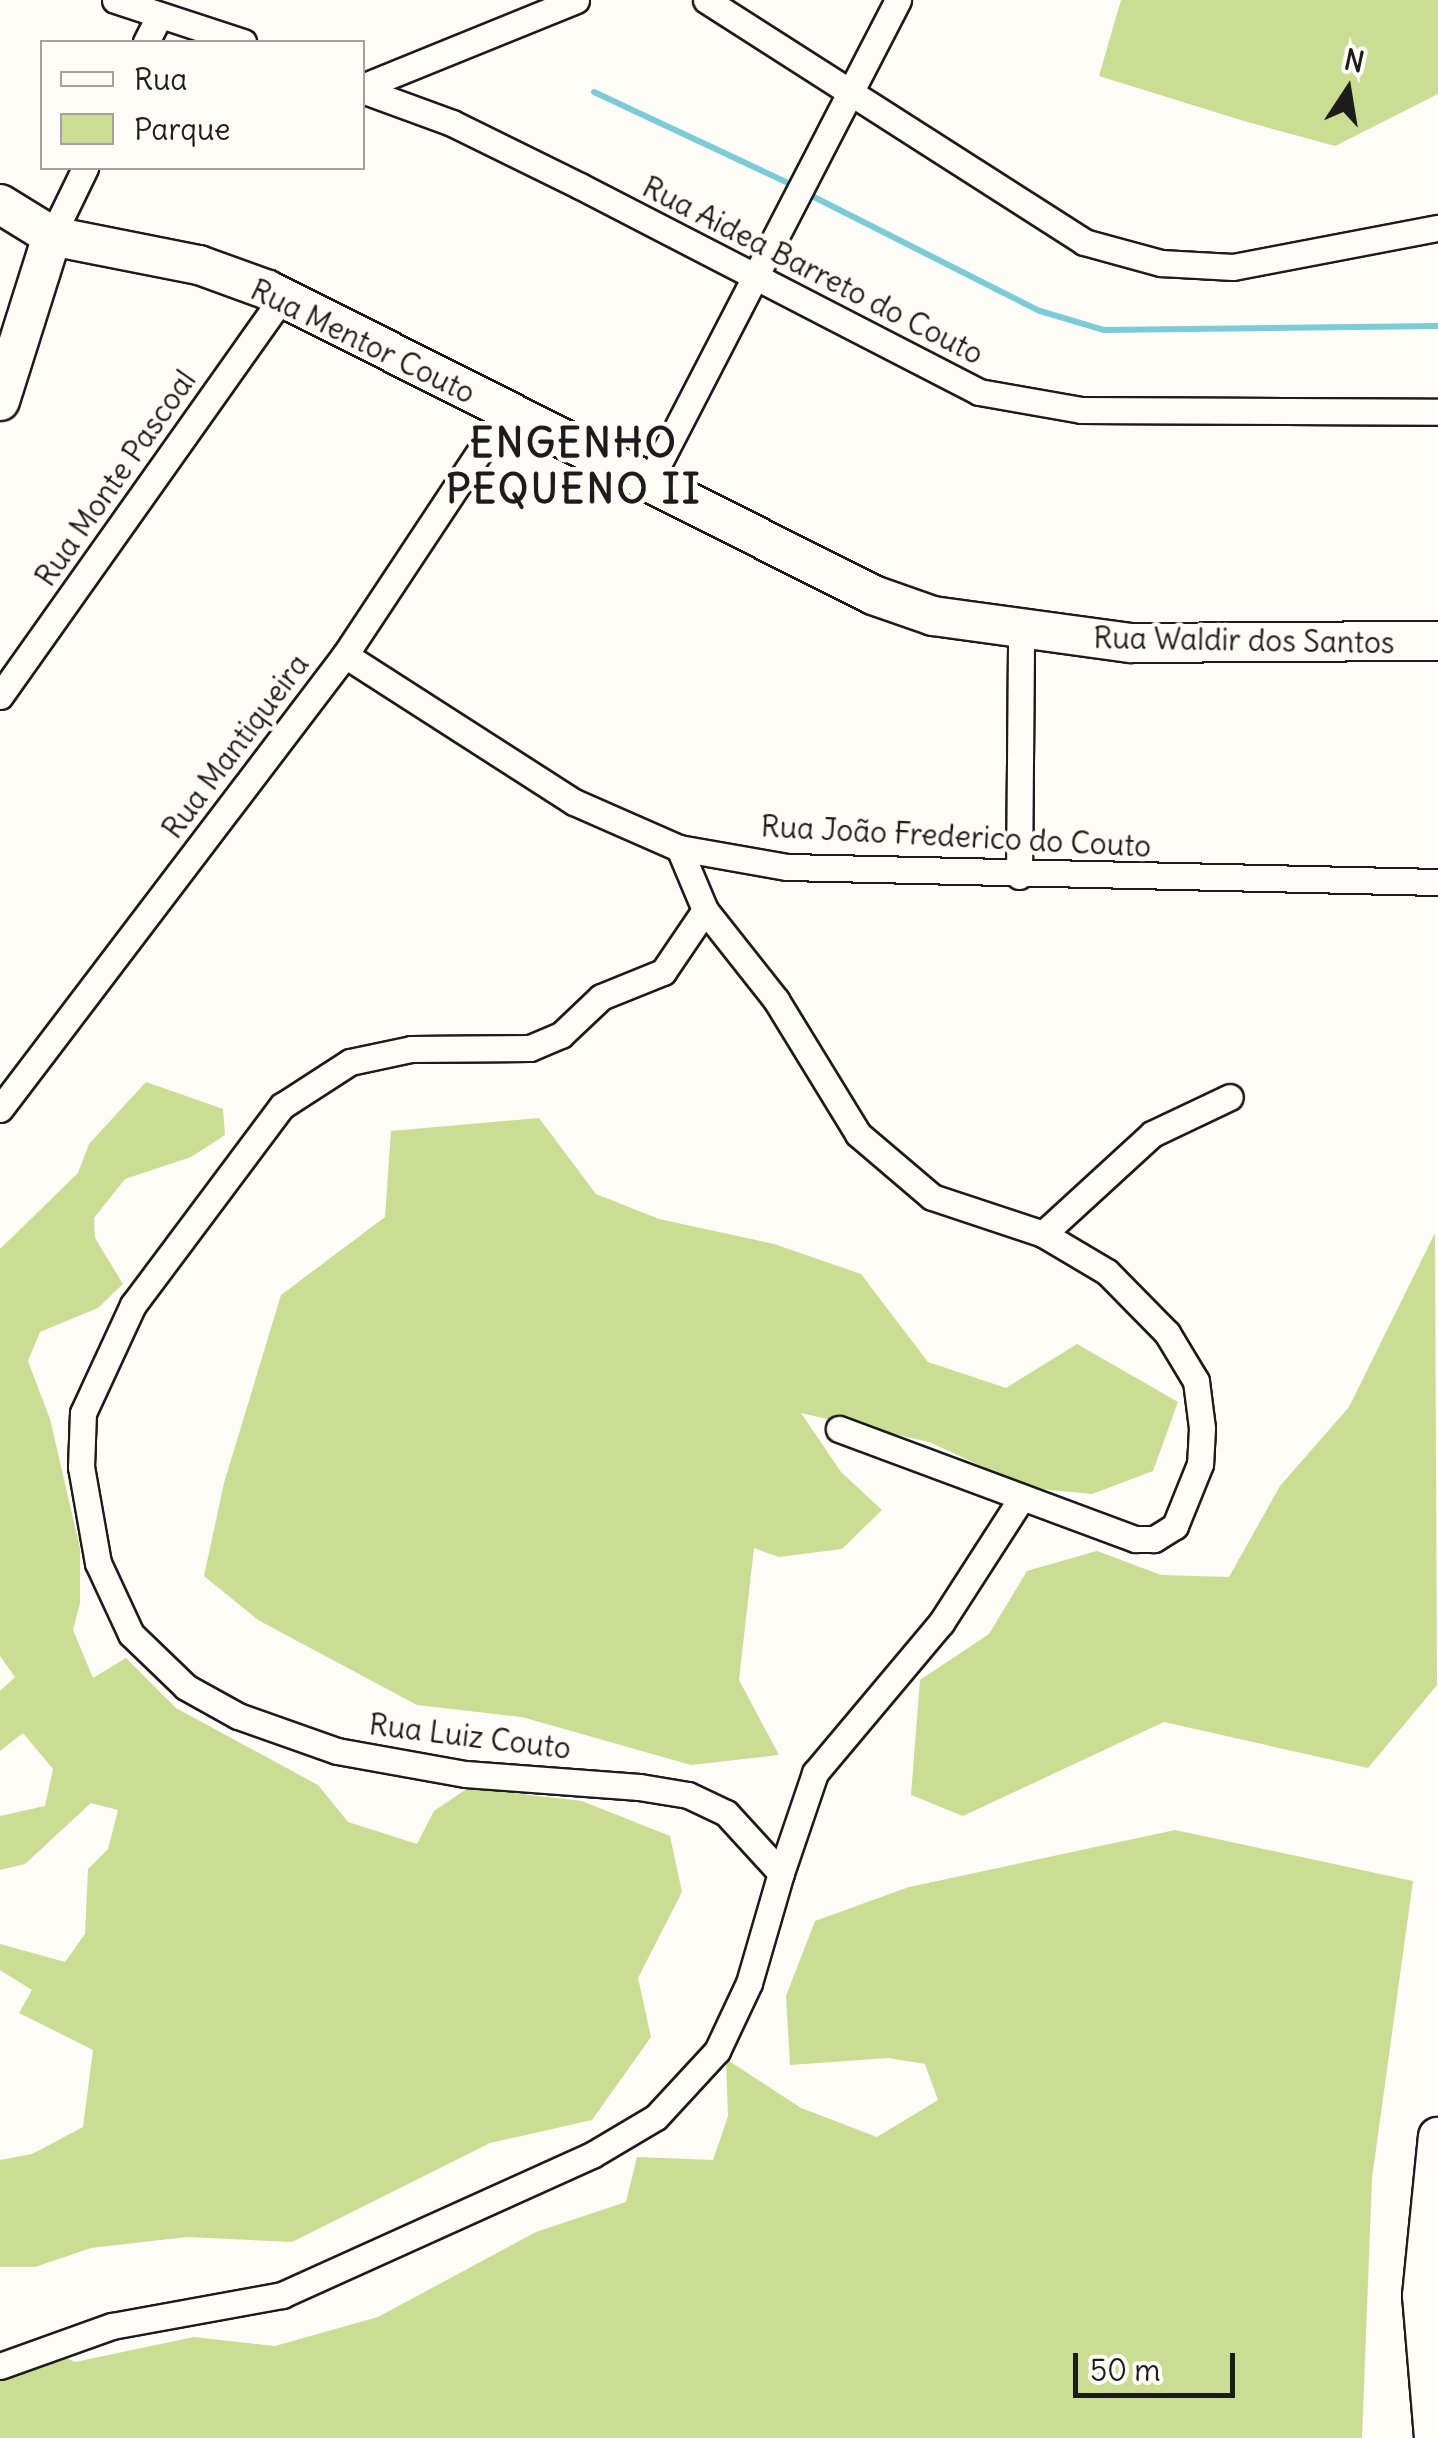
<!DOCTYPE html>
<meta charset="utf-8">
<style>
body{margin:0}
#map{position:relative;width:1438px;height:2438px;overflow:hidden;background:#fdfcf7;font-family:Delius,sans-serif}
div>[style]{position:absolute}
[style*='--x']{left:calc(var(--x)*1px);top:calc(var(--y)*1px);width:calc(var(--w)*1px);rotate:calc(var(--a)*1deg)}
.green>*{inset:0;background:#cadd92}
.stream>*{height:6px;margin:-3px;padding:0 3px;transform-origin:3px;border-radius:3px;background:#7cccd7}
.roads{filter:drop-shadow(2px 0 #1c1c1c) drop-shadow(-2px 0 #1c1c1c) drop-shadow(0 2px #1c1c1c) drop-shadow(0 -2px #1c1c1c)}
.street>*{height:25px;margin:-12.5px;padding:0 12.5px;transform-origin:12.5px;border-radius:12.5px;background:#fdfcf7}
.secondary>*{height:38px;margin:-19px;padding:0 19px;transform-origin:19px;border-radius:19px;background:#fdfcf7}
span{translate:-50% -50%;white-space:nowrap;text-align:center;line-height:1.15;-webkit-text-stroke:9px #fdfcf7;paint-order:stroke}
.street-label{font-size:30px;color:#1c1c1c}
.district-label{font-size:40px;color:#1c1c1c;font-weight:700;letter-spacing:2.5px}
.legend{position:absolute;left:40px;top:40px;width:325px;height:130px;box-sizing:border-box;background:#fdfcf7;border:2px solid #a3a29f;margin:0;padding:12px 18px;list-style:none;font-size:30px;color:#1c1c1c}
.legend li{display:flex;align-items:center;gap:20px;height:50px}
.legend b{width:50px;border:2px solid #a3a29f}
.north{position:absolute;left:1298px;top:40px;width:100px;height:100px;-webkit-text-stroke:8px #fdfcf7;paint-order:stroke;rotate:12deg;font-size:28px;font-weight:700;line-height:40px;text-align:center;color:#1c1c1c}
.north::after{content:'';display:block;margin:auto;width:35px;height:45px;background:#1c1c1c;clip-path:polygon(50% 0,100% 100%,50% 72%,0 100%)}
.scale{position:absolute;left:1073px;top:2353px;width:162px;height:45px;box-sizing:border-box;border:5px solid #1c1c1c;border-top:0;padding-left:12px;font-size:30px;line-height:35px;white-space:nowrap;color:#1c1c1c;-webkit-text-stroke:8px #fdfcf7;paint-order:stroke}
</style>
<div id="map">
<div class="green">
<div style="clip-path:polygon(1121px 0,1438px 0,1438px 94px,1335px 146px,1244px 121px,1099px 76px)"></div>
<div style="clip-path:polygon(146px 1082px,223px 1109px,225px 1135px,191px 1157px,125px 1179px,94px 1218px,95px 1238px,123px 1284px,98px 1308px,40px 1332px,28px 1361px,50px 1419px,80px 1548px,80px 1603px,73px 1630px,93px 1678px,126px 1658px,176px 1708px,318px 1785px,348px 1822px,417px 1844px,434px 1811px,468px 1788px,582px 1801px,670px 1836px,682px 1892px,638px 1978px,651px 2037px,592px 2120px,490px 2143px,292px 2242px,187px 2237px,91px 2248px,35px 2267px,0 2267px,0 2160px,32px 2154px,83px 2127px,93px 2050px,19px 2013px,32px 1990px,0 1970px,0 1944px,65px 1962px,85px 1934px,88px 1869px,108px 1849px,118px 1810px,91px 1803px,25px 1864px,0 1870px,0 1816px,45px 1806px,53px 1769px,23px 1733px,0 1751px,0 1691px,15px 1677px,0 1656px,0 1249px,78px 1173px,89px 1144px)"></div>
<div style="clip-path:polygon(539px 1118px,596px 1194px,659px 1219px,774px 1244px,861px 1274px,928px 1362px,1006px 1388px,1077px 1344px,1178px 1402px,1153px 1471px,1092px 1494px,1029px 1488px,929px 1442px,801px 1413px,841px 1472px,882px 1510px,842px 1549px,779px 1557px,754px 1548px,739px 1680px,779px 1755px,691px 1765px,522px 1717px,417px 1705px,258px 1620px,204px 1576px,224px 1483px,281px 1295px,385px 1217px,391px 1131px)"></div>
<div style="clip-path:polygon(1435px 1233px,1437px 1685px,1368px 1768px,1164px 1722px,963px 1816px,911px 1795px,920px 1680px,989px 1634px,1027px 1571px,1097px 1551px,1161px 1575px,1229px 1577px,1280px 1486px,1349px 1407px)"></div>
<div style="clip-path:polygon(1175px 1830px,1413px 1881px,1372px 2178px,1362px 2438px,0 2438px,0 2376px,58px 2354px,75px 2362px,194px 2337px,275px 2346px,378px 2317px,536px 2232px,626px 2202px,637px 2157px,713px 2160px,728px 2116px,726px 2059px,801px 2108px,877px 2137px,938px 2100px,925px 2064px,888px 2058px,790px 2065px,786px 1996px,815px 1921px,909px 1887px)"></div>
</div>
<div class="stream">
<div style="--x:594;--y:92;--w:222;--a:25.1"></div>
<div style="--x:806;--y:193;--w:262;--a:26.8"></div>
<div style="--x:1040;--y:311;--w:67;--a:16.5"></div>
<div style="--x:1104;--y:330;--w:334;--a:-0.7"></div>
</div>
<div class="roads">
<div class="street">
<div style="--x:115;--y:0;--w:135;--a:18.2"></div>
<div style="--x:706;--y:0;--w:449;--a:32.6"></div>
<div style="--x:1084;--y:242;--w:80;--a:15.3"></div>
<div style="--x:1161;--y:263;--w:72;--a:3.2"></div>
<div style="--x:1233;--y:267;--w:209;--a:-10.8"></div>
<div style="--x:146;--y:42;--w:30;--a:-63"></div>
<div style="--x:362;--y:87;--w:231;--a:-22.1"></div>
<div style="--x:362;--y:90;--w:96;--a:20.1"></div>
<div style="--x:452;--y:123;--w:143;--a:26.2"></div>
<div style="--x:580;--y:186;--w:449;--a:27.3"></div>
<div style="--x:979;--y:392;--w:104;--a:10"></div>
<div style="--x:1081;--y:410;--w:357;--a:0.3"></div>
<div style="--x:52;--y:236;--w:76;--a:-64.1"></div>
<div style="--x:648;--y:484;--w:545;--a:-62.68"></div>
<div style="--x:345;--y:655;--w:272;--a:32.7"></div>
<div style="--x:574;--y:802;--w:115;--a:23.7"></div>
<div style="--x:679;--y:848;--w:110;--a:10"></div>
<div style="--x:787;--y:867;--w:651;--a:1.32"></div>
<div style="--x:0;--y:696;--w:489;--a:-54.7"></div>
<div style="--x:679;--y:848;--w:67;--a:67.2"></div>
<div style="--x:705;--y:910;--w:115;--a:51.7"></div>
<div style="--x:776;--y:1000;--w:157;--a:58.5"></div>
<div style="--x:858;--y:1134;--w:97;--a:40.4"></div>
<div style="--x:932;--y:1197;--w:117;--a:18.4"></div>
<div style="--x:1043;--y:1234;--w:74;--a:30.7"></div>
<div style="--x:1107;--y:1272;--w:86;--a:45.5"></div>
<div style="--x:1167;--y:1333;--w:56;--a:58.9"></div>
<div style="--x:1196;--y:1381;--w:47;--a:82.7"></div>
<div style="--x:1202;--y:1428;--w:36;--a:93"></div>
<div style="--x:1200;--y:1464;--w:67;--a:112"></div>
<div style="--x:1175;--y:1526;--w:25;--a:148"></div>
<div style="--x:1154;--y:1539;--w:19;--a:180"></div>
<div style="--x:1135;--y:1539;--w:316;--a:-159.6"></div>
<div style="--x:1019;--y:876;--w:245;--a:-89.5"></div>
<div style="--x:0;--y:1109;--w:570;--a:-52.77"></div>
<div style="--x:345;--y:655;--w:291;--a:-56.5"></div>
<div style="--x:1043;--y:1234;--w:148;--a:-42.5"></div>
<div style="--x:1152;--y:1134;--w:86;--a:-25.4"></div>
<div style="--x:781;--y:1873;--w:106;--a:-71.2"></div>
<div style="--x:815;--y:1773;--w:196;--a:-50"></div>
<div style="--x:941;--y:1623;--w:148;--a:-57.2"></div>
<div style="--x:0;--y:2366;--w:119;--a:-19.7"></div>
<div style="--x:112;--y:2326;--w:173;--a:-10.3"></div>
<div style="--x:282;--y:2295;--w:340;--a:-24.3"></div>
<div style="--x:592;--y:2155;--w:74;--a:-30.7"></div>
<div style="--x:656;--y:2117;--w:90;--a:-47.3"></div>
<div style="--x:717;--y:2051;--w:75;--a:-64.8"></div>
<div style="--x:749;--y:1983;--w:115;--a:-73.8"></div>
<div style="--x:781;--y:1873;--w:81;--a:-132.5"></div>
<div style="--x:726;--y:1813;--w:42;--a:-154.7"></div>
<div style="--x:688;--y:1795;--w:50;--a:-170.7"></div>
<div style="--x:639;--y:1787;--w:174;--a:-175.7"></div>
<div style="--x:465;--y:1774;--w:130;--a:-169.8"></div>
<div style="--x:337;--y:1751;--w:105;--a:-160.5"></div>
<div style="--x:238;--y:1716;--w:60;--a:-150.9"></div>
<div style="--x:186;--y:1687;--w:76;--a:-136.1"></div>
<div style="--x:131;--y:1634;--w:78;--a:-114.9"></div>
<div style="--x:98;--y:1563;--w:97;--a:-100"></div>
<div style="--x:81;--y:1467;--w:54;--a:-87.9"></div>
<div style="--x:83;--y:1413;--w:119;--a:-65.2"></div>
<div style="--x:133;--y:1305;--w:249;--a:-53.2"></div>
<div style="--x:282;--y:1106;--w:81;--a:-32.9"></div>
<div style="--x:350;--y:1062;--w:62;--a:-12"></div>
<div style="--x:411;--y:1049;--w:119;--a:-0.5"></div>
<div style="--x:530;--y:1048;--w:34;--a:-23"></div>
<div style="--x:561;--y:1035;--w:55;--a:-43.5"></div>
<div style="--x:601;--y:997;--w:67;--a:-22"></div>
<div style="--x:663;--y:972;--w:75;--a:-55.9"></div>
</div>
<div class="secondary">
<div style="--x:0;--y:204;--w:61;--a:31.6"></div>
<div style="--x:52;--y:236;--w:150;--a:11.2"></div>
<div style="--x:199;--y:265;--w:73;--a:19.9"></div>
<div style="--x:268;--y:290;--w:678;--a:26.75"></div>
<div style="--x:873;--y:595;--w:64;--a:19.3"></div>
<div style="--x:933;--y:616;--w:200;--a:7.8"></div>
<div style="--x:1131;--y:643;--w:307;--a:-0.4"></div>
<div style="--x:0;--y:401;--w:173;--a:-72.5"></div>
<div style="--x:1434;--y:2438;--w:143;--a:-94.8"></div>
<div style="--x:1422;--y:2296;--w:160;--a:-84.3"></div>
</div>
</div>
<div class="street-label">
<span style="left:813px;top:270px;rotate:27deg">Rua Aidea Barreto do Couto</span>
<span style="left:363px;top:341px;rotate:26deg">Rua Mentor Couto</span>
<span style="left:115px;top:478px;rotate:-55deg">Rua Monte Pascoal</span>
<span style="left:1244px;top:640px;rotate:1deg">Rua Waldir dos Santos</span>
<span style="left:235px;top:746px;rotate:-53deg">Rua Mantiqueira</span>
<span style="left:956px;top:836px;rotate:3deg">Rua João Frederico do Couto</span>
<span style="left:470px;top:1736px;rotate:7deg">Rua Luiz Couto</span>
</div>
<div class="district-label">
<span style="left:574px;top:466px">ENGENHO<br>PEQUENO II</span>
</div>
<ul class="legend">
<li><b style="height:12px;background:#fdfcf7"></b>Rua</li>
<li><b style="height:28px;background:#cadd92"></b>Parque</li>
</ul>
<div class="north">N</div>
<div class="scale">50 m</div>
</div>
